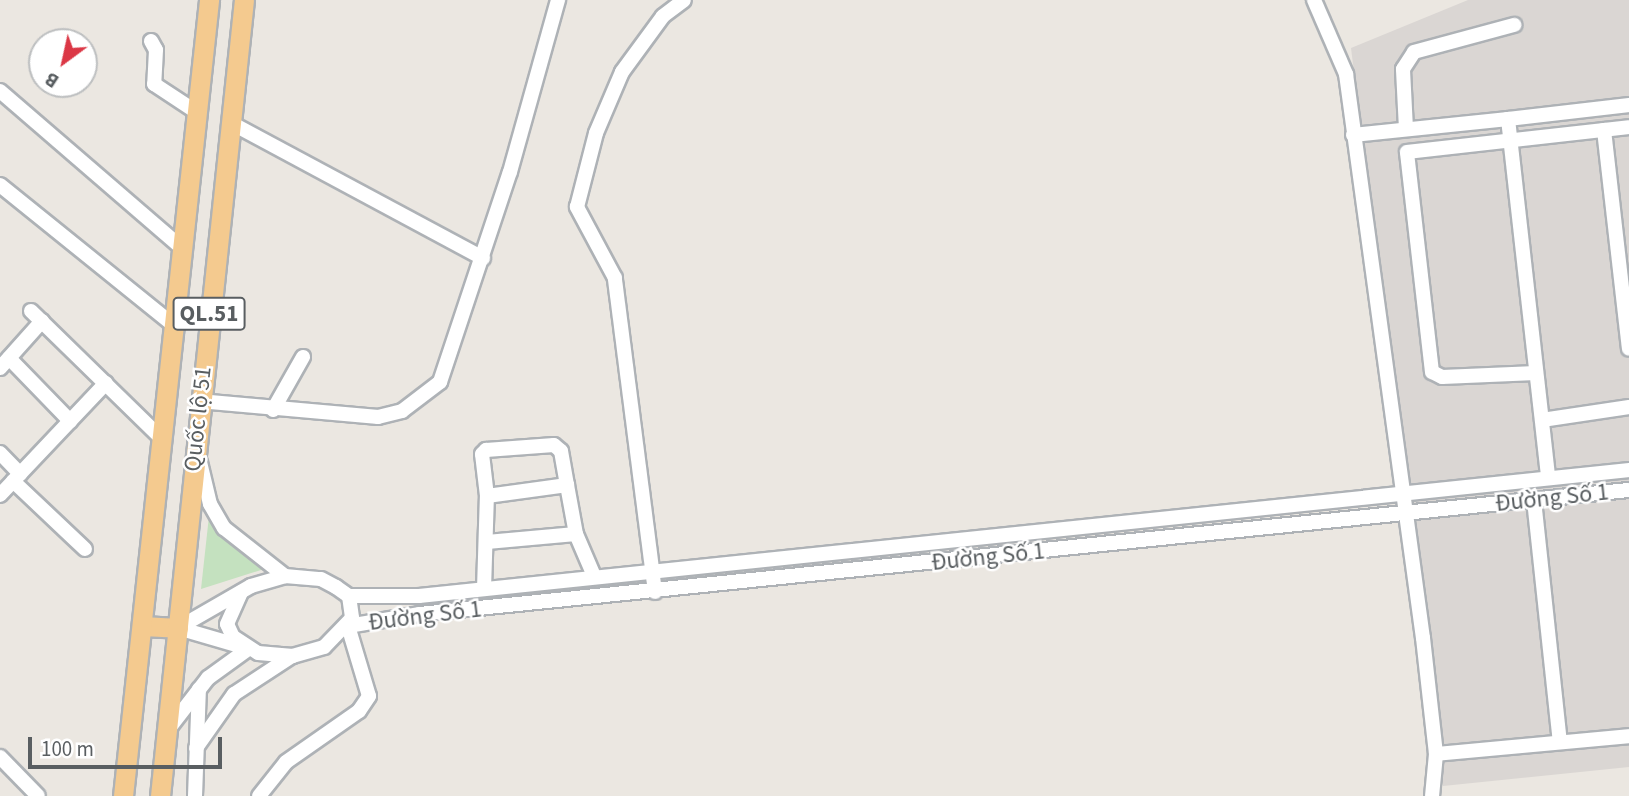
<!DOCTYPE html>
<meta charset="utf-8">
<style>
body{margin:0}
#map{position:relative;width:1629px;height:796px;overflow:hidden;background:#ebe7e1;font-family:"Source Sans 3",sans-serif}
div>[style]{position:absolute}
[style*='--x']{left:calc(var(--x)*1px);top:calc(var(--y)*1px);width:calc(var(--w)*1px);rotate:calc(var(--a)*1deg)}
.industrial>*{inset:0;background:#dad6d3}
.green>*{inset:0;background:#c4e1bf}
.roads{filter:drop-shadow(2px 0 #aeb2b6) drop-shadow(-2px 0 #aeb2b6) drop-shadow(0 2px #aeb2b6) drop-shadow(0 -2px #aeb2b6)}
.minor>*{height:14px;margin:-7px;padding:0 7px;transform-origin:7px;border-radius:7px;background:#fff}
.highway>*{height:19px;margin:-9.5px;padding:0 9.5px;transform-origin:9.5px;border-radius:9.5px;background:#f4ca8f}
span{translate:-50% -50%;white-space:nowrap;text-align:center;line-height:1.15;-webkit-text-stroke:5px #fff;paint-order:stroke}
.shield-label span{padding:2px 5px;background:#fff;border:2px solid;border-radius:5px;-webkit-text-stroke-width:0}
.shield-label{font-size:23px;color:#595e61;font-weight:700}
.street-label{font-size:24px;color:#595e61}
.north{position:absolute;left:28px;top:28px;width:70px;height:70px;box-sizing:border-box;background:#fff;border:2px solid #bdbfc0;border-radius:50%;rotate:213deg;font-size:19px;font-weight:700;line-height:28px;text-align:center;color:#595e61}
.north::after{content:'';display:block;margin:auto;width:24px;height:32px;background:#db3745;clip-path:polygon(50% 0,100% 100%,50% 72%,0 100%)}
.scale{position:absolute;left:28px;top:737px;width:194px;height:32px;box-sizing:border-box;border:4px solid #595e61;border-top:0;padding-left:9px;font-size:21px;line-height:24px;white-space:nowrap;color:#595e61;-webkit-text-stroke:5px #fff;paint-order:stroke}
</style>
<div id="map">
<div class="industrial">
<div style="clip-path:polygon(1468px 0,1629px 0,1629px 767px,1443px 786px,1351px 48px)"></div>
</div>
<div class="green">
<div style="clip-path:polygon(209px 516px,262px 565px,261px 570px,201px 589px)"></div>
</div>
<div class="roads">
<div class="minor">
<div style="--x:1314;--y:0;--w:81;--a:66.6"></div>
<div style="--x:1346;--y:74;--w:569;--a:82.23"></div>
<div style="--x:1423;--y:638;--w:117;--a:83.6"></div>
<div style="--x:1436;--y:754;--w:42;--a:95.4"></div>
<div style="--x:151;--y:41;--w:10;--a:61"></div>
<div style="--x:156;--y:50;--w:34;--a:93"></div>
<div style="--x:154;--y:84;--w:53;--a:33.4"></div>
<div style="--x:0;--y:91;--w:239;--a:40.8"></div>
<div style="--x:1508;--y:119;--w:122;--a:-6.6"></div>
<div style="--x:231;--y:123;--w:286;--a:28.2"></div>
<div style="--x:1406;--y:129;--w:60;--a:-92.9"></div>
<div style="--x:1403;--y:69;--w:20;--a:-57"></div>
<div style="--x:1414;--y:52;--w:104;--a:-15.1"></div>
<div style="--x:1604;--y:130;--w:220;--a:83.5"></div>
<div style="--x:1353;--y:135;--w:156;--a:-5.9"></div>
<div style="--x:1508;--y:119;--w:361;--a:83.6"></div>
<div style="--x:0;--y:185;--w:221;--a:38.9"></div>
<div style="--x:31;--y:311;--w:180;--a:44.3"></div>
<div style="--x:9;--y:358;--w:88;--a:45.9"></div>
<div style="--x:0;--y:368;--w:63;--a:-48.2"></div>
<div style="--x:1536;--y:373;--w:94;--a:177.6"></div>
<div style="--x:1442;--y:377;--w:11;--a:-153"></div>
<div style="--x:1432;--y:372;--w:221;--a:-96.5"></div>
<div style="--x:1407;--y:152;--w:223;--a:-6.4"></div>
<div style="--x:199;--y:401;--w:180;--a:5.1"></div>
<div style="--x:378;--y:417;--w:25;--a:-14"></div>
<div style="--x:402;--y:411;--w:48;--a:-37.3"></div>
<div style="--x:440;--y:382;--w:221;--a:-71.6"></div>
<div style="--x:510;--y:172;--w:179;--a:-74.4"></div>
<div style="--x:273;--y:410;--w:61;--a:-60.5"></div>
<div style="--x:1542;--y:420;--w:88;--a:-8.5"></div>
<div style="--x:0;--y:453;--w:29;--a:46"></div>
<div style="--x:200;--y:462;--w:43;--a:76.6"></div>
<div style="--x:210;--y:504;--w:28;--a:60"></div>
<div style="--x:224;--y:528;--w:78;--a:38.2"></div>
<div style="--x:13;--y:481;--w:99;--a:43.4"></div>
<div style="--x:0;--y:495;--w:154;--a:-46.6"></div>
<div style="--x:487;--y:496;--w:42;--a:-96.8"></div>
<div style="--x:482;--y:454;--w:6;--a:-45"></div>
<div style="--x:486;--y:450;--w:68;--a:-4.2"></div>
<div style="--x:554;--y:445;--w:9;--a:41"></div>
<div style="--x:561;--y:451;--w:35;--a:80"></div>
<div style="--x:1534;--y:500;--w:243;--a:83.9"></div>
<div style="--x:487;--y:542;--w:89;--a:-5.1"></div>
<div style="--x:484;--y:589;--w:93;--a:-88.2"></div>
<div style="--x:487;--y:496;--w:81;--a:-7.8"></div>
<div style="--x:567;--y:485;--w:50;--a:79.6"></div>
<div style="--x:576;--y:534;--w:46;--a:66.8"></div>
<div style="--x:655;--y:592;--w:317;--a:-97.3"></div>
<div style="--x:615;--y:278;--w:81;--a:-118.2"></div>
<div style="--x:577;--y:207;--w:76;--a:-75.6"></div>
<div style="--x:596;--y:133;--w:66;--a:-66.9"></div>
<div style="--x:622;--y:72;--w:69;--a:-53.8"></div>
<div style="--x:663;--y:16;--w:26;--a:-37"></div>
<div style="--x:349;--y:596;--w:70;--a:0"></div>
<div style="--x:419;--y:596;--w:1217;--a:-5.94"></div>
<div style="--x:348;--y:626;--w:73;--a:-9.5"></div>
<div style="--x:420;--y:614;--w:1215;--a:-5.86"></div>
<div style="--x:178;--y:628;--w:84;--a:-29.9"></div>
<div style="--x:251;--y:586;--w:35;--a:-16"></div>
<div style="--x:285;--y:576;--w:36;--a:5"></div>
<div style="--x:321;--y:579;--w:17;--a:28"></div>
<div style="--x:336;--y:587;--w:16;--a:35"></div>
<div style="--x:349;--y:596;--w:22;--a:82"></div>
<div style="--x:352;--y:618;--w:40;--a:134"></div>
<div style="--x:324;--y:647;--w:32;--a:164"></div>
<div style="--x:293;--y:656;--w:35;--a:-175"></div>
<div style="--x:258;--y:653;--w:30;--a:-147"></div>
<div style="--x:233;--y:637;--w:14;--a:-115"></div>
<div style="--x:227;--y:624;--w:35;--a:-66"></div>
<div style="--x:178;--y:628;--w:68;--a:16.3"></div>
<div style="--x:167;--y:731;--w:67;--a:-52.3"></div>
<div style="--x:208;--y:678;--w:49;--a:-35.9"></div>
<div style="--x:196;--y:748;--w:66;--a:-54.9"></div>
<div style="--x:234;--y:694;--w:69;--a:-33.2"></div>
<div style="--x:1436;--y:754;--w:194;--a:-5.3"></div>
<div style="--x:0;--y:757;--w:54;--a:45.7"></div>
<div style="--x:195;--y:796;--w:107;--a:-87.9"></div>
<div style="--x:259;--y:796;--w:43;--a:-51.5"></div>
<div style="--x:286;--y:762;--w:89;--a:-34.9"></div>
<div style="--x:359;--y:711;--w:18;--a:-56"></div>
<div style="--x:369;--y:696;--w:73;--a:-106.7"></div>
</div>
<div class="highway">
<div style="--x:142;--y:626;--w:36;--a:3"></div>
<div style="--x:123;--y:796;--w:801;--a:-83.83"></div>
<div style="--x:160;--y:796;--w:800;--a:-83.98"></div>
</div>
</div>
<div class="shield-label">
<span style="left:209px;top:314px">QL.51</span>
</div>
<div class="street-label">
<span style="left:198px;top:419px;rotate:-84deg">Quốc lộ 51</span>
<span style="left:1552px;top:498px;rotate:-6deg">Đường Số 1</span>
<span style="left:988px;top:557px;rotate:-6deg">Đường Số 1</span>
<span style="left:425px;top:616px;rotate:-7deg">Đường Số 1</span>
</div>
<div class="north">B</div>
<div class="scale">100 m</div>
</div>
